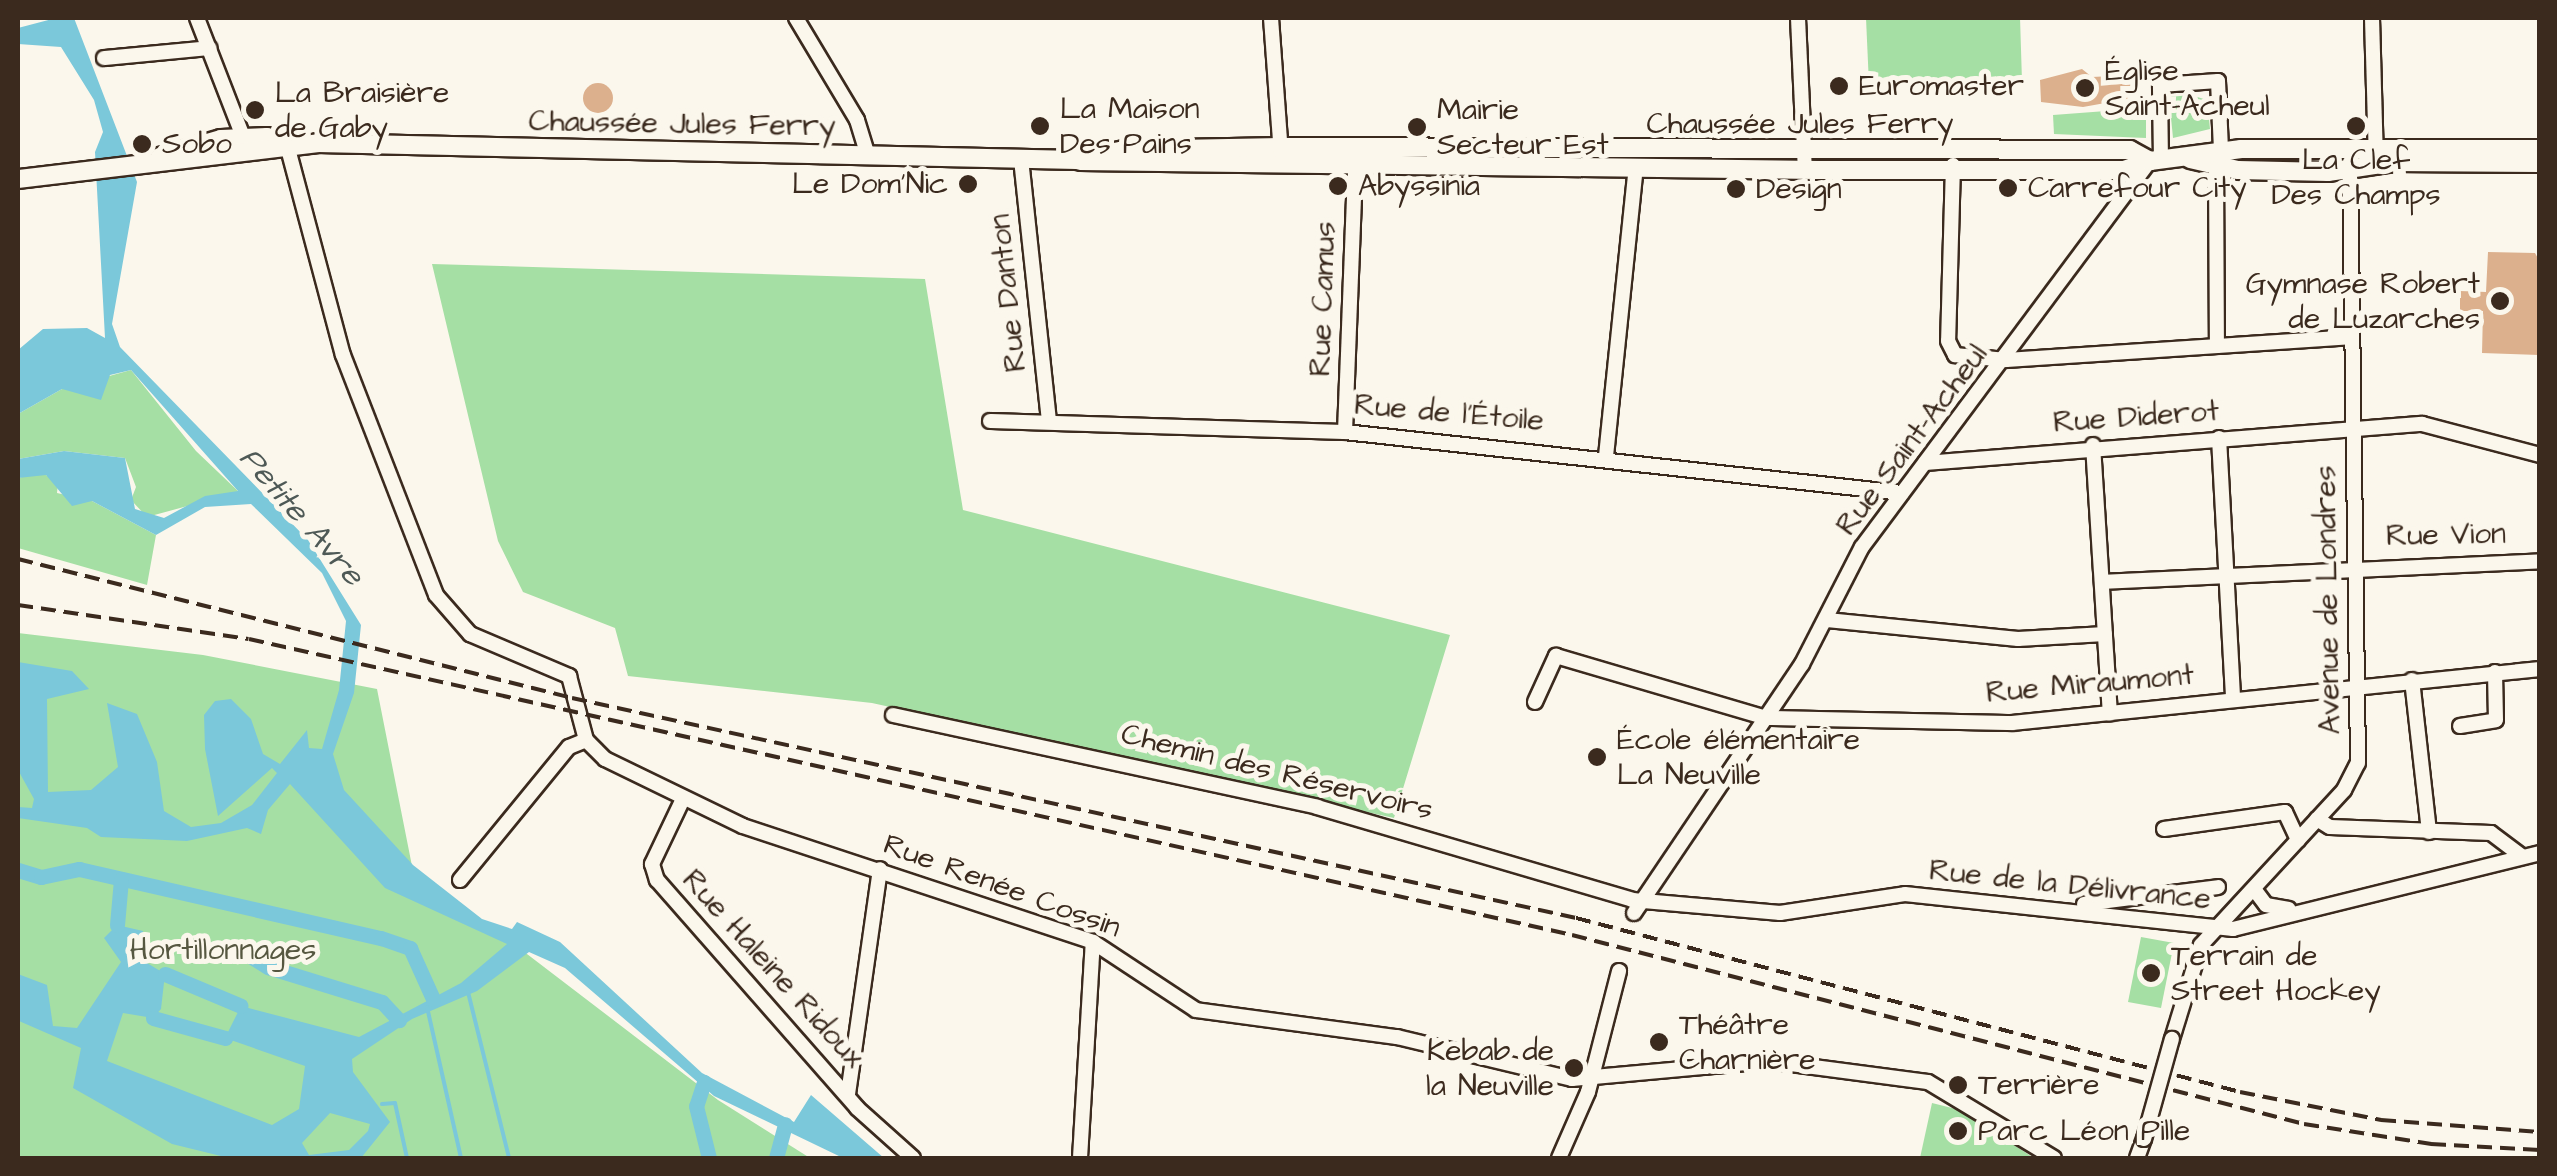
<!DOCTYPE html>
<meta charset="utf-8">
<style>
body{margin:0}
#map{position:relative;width:2557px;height:1176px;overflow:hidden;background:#fbf7ec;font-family:"Architects Daughter",sans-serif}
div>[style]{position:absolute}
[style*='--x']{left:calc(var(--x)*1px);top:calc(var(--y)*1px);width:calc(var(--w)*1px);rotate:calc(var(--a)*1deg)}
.green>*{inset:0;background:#a5dfa4}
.water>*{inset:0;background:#7bc8da}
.stream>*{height:4px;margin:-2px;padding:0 2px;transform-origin:2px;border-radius:2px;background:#7bc8da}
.canal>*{height:15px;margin:-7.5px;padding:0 7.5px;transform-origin:7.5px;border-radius:7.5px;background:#7bc8da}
.building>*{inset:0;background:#dcb08d}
.round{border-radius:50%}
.roads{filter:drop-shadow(2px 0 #3b2a1e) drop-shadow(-2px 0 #3b2a1e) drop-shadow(0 2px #3b2a1e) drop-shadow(0 -2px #3b2a1e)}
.minor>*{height:14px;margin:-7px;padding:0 7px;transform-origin:7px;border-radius:7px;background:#fbf7ec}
.major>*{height:18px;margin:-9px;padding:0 9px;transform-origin:9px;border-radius:9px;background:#fbf7ec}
.rail>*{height:4px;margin-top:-2px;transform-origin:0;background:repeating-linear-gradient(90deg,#3b2a1e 0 15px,transparent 0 23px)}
.bridges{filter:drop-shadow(2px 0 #3b2a1e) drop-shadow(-2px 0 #3b2a1e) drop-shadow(0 2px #3b2a1e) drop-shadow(0 -2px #3b2a1e)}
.minor-bridge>*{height:14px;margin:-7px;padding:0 7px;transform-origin:7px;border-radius:7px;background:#fbf7ec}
.dots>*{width:28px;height:28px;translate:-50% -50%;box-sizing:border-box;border:5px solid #fbf7ec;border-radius:50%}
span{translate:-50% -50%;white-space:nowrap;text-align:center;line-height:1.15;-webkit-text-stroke:10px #fbf7ec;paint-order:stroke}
.poi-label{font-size:30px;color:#3b2a1e}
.left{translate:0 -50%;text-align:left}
.right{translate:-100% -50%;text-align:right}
.street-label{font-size:30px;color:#3b2a1e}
.park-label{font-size:30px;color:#565740}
.water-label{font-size:32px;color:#4e5956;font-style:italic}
.frame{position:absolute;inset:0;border:20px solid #3b2a1e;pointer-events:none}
</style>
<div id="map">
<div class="green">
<div style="clip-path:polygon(1866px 18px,2020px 18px,2022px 81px,1869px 85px)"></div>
<div style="clip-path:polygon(2191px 95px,2207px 100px,2210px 129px,2173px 138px,2169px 97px)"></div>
<div style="clip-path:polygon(2146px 108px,2146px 138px,2054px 134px,2053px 115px)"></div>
<div style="clip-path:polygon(432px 264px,925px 279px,963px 510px,1450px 635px,1394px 818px,872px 703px,628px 676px,615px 628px,523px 592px,498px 541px)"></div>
<div style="clip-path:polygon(131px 370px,196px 451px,239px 492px,147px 517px,131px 500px,136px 487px,125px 458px,64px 451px,18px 459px,18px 414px,62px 389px)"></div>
<div style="clip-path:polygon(30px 475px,46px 475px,58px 483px,57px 493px,92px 501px,156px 535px,147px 585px,18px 548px,18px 478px)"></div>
<div style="clip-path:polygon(18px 633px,203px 655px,377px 689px,412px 866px,718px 1100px,810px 1158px,18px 1158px)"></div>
<div style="clip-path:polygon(2141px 937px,2174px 943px,2161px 1008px,2128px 1002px)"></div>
<div style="clip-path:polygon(1932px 1103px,1960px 1110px,2034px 1158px,1920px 1158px)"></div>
</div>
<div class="water">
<div style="clip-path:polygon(evenodd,56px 18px,74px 18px,137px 182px,112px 324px,120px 347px,308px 540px,361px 625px,354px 693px,333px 754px,344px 790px,413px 865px,482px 919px,512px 929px,517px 922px,560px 942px,702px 1073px,794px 1122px,811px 1095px,884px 1158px,843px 1158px,714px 1096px,565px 968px,529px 952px,477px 991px,412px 1019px,352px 1059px,353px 1072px,390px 1122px,361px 1158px,229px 1158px,172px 1144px,73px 1088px,81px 1048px,19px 1021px,18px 974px,47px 985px,53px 1026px,77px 1028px,121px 962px,104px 938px,117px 925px,143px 931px,139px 958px,165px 974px,161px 1009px,153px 1018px,123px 1013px,107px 1061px,272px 1125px,299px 1109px,305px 1066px,225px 1038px,241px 1006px,359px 1037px,461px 983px,507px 944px,385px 888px,290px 784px,268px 810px,261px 834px,247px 828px,187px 841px,101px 837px,87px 828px,18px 818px,18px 807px,32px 808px,34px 799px,18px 770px,18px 662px,72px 671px,89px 689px,47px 699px,48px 792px,91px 790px,118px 767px,107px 703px,137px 714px,157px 762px,164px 811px,191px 827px,221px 823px,252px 805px,277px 773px,272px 768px,218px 816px,205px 749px,204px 715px,215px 701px,231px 699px,251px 719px,263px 754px,280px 764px,307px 730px,309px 748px,322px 749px,339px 690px,346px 621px,322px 573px,251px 504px,205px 507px,156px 535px,92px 501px,72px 506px,46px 475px,18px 478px,18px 459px,64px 451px,125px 458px,135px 509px,164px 518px,205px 496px,238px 491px,131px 370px,110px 375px,101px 400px,62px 389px,18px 414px,18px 350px,43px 329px,87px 328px,105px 338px,95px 152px,103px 132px,94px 100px,61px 47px,18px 44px,18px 28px,56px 18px,330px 1113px,370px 1124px,368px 1131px,349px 1150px,309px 1155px,302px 1143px,330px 1113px)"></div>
</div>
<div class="stream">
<div style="--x:468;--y:992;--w:171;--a:76.1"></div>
<div style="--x:427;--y:1007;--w:155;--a:77.3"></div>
<div style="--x:382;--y:1104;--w:13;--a:-4"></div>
<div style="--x:395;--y:1103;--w:56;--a:77.7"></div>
</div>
<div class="canal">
<div style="--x:18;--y:870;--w:24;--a:17"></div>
<div style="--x:41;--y:877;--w:39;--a:-12"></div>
<div style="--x:79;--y:869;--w:310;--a:12.9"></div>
<div style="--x:381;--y:938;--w:31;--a:19"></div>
<div style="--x:410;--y:948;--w:56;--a:65.7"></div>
<div style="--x:117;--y:925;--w:46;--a:-85"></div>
<div style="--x:242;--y:951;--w:31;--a:32"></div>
<div style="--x:268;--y:967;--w:119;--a:17.1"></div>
<div style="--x:382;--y:1002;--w:25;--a:47"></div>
<div style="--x:165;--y:974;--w:82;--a:22.8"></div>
<div style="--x:153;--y:1018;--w:75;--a:15.5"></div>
<div style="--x:704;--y:1082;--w:25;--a:108"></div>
<div style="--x:696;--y:1106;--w:54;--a:76"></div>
<div style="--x:776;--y:1158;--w:35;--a:-75"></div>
</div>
<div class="building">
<div style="clip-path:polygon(2082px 69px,2092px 77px,2132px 75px,2133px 98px,2083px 107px,2041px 102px,2040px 80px)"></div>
<div class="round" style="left:583px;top:83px;width:30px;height:30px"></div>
<div style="clip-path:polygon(2488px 252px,2535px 253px,2540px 262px,2539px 355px,2482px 353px,2483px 311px,2460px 311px,2460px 291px,2486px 292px)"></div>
</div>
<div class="roads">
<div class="minor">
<div style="--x:197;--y:18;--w:138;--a:68.8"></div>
<div style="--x:796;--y:18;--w:119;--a:59.1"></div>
<div style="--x:857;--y:120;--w:37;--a:73"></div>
<div style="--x:1271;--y:18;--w:135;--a:85.8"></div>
<div style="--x:1798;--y:18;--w:152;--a:87.4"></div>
<div style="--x:2372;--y:18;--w:139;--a:88.4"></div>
<div style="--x:104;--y:58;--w:106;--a:-5.4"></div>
<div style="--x:287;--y:145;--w:217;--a:75.1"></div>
<div style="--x:343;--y:355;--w:257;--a:68.8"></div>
<div style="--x:436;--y:595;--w:52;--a:48.9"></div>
<div style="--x:470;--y:634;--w:108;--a:23"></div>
<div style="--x:569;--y:676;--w:66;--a:75.1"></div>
<div style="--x:586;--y:740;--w:27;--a:45"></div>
<div style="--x:605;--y:759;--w:153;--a:25.9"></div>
<div style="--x:743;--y:826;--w:369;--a:18.3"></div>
<div style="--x:1093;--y:942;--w:123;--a:33.4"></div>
<div style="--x:1196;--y:1010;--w:203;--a:7.7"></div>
<div style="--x:1397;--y:1037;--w:180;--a:13.5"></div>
<div style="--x:1572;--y:1079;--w:197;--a:-5.2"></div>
<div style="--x:1768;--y:1061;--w:161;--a:7.5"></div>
<div style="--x:1928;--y:1082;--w:147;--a:31.1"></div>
<div style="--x:1021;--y:159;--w:264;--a:83.9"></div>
<div style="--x:2161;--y:161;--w:76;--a:-90.8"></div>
<div style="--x:2160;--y:85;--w:58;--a:-3.9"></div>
<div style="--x:2218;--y:81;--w:69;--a:87.5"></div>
<div style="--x:1953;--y:165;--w:176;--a:91.6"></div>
<div style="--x:1948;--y:341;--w:16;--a:63"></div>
<div style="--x:1955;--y:355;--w:51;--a:5.6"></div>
<div style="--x:2006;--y:360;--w:345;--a:-3.8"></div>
<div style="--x:2216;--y:166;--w:180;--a:89.7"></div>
<div style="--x:990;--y:421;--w:355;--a:1.8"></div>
<div style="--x:1345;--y:432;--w:560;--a:6.25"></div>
<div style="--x:1345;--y:432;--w:265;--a:-87.8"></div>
<div style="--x:2219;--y:438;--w:260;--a:86.9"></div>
<div style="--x:2093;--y:445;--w:269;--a:86.4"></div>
<div style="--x:1606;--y:456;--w:290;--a:-84.1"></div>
<div style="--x:1925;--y:463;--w:499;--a:-4.5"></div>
<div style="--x:2422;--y:424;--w:122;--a:14.7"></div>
<div style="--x:2102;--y:582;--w:439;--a:-2.7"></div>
<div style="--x:1827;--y:620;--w:192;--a:5.7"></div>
<div style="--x:2018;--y:639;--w:87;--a:-3.3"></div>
<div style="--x:2412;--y:680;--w:153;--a:83.6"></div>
<div style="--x:1535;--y:702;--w:51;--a:-65.5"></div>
<div style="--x:1556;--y:656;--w:220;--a:16.4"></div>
<div style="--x:1767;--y:718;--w:245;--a:1.2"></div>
<div style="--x:2012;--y:723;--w:531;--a:-5.84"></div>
<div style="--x:893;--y:715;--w:434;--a:12.2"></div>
<div style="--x:1317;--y:807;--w:328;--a:16.4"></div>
<div style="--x:1632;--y:900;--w:149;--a:5"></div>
<div style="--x:1780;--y:913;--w:126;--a:-8.6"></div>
<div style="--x:1905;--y:894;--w:330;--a:6.1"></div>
<div style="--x:2233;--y:929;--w:316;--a:-13.9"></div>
<div style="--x:2460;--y:726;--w:36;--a:-9"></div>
<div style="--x:2496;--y:720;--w:48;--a:-91.2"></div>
<div style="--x:682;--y:801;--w:70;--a:115.5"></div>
<div style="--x:652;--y:864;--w:17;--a:73"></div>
<div style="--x:657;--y:880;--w:303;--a:48.7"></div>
<div style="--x:857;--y:1108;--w:75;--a:41.8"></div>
<div style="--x:2317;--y:819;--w:15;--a:32"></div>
<div style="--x:2330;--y:827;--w:161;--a:2.1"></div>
<div style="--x:2491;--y:833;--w:38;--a:37"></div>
<div style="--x:2164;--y:829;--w:122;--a:-8"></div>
<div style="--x:2285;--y:812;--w:31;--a:65"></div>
<div style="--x:460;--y:880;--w:172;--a:-50.7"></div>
<div style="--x:569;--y:747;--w:18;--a:-22"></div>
<div style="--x:2254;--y:889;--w:20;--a:53"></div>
<div style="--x:2266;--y:905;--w:23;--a:10"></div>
<div style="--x:2084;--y:904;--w:135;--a:-7.2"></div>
<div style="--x:1634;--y:913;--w:300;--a:-56"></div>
<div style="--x:1802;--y:664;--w:131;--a:-62.9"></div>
<div style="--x:1862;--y:547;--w:482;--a:-53.3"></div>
<div style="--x:2172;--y:1039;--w:98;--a:-72.9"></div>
<div style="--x:2201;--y:945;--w:211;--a:-47.3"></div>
<div style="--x:2344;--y:790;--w:30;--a:-63"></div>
<div style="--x:2358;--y:763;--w:601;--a:-90.76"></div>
<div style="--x:848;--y:1094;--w:227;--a:-81.9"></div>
<div style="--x:1080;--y:1158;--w:216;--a:-86.6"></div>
<div style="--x:1559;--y:1158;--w:72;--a:-66.3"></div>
<div style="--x:1588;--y:1092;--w:125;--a:-75.6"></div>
<div style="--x:2137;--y:1158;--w:20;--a:-70"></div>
</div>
<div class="major">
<div style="--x:160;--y:157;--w:64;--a:-16.4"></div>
<div style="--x:221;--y:139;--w:46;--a:-2.5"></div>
<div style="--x:267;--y:137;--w:22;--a:22"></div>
<div style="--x:2190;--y:159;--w:49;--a:12.9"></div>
<div style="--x:2238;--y:170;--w:90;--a:1.3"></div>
<div style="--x:2328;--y:172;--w:67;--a:-8.6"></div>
<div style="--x:2394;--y:162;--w:146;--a:0.4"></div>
<div style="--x:1080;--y:161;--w:738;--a:0.7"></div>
<div style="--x:1818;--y:170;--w:306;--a:0"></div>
<div style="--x:2124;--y:170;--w:28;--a:-19"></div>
<div style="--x:18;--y:179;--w:302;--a:-6.8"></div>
<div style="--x:318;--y:143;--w:759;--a:1.28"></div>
<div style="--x:1077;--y:160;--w:48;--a:-12"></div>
<div style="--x:1124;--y:150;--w:157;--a:-1.1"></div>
<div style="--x:1281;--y:147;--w:849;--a:0.2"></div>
<div style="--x:2130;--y:150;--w:23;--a:29"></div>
<div style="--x:2150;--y:161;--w:92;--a:-7.5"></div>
<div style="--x:2241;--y:149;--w:299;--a:0"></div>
</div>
</div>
<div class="rail">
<div style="--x:18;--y:559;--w:571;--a:14.08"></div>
<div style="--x:572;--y:698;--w:1028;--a:12.36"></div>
<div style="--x:1576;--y:918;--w:686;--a:14.68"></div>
<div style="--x:2240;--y:1092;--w:144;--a:11.2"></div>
<div style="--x:2381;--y:1120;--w:159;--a:4.3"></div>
<div style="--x:18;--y:605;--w:233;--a:8.4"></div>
<div style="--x:249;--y:639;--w:1356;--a:12.61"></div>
<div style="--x:1572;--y:935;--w:756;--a:14.48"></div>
<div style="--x:2304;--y:1124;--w:129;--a:8.9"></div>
<div style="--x:2431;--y:1144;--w:109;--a:3.2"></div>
</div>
<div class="bridges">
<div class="minor-bridge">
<div style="--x:2144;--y:1139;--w:104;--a:-74.4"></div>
</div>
</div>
<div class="dots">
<div style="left:1839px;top:86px;background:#3b2a1e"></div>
<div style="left:2085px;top:88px;background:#3b2a1e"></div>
<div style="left:255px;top:110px;background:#3b2a1e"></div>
<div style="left:1040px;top:126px;background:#3b2a1e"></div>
<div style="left:2356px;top:126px;background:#3b2a1e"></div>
<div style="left:1417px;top:127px;background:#3b2a1e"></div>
<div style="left:142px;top:144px;background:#3b2a1e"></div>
<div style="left:968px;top:184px;background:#3b2a1e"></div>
<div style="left:1338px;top:186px;background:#3b2a1e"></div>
<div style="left:2008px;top:188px;background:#3b2a1e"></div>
<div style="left:1736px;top:189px;background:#3b2a1e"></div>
<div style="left:2500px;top:301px;background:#3b2a1e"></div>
<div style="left:1597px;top:757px;background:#3b2a1e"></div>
<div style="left:2151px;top:973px;background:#3b2a1e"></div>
<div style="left:1659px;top:1042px;background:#3b2a1e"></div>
<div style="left:1574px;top:1068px;background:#3b2a1e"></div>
<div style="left:1958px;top:1085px;background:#3b2a1e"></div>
<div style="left:1958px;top:1131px;background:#3b2a1e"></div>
</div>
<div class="poi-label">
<span class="left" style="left:2105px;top:88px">Église<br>Saint-Acheul</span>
<span class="left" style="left:1859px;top:86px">Euromaster</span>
<span class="left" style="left:275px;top:110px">La Braisière<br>de Gaby</span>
<span class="left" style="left:1060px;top:126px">La Maison<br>Des Pains</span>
<span class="left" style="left:1437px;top:127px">Mairie<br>Secteur Est</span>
<span class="left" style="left:162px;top:144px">Sobo</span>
<span style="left:2356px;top:177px">La Clef<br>Des Champs</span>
<span class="right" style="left:948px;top:184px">Le Dom'Nic</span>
<span class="left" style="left:1358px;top:186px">Abyssinia</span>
<span class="left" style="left:2028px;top:188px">Carrefour City</span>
<span class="left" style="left:1756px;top:189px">Design</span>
<span class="right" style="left:2480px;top:301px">Gymnase Robert<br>de Luzarches</span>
<span class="left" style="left:1617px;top:757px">École élémentaire<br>La Neuville</span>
<span class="left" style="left:2171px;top:973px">Terrain de<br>Street Hockey</span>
<span class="left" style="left:1679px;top:1042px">Théâtre<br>Charnière</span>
<span class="right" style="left:1554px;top:1068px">Kebab de<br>la Neuville</span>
<span class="left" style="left:1978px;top:1085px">Terrière</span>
<span class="left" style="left:1978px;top:1131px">Parc Léon Pille</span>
</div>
<div class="street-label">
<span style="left:682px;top:124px;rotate:1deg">Chaussée Jules Ferry</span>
<span style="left:1800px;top:124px">Chaussée Jules Ferry</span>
<span style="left:1008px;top:293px;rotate:-96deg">Rue Danton</span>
<span style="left:1323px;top:299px;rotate:-88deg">Rue Camus</span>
<span style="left:1449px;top:413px;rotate:5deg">Rue de l'Étoile</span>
<span style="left:2136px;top:417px;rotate:-4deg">Rue Diderot</span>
<span style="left:1912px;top:440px;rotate:-53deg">Rue Saint-Acheul</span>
<span style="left:2446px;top:535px;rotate:-1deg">Rue Vion</span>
<span style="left:2328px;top:600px;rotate:-91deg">Avenue de Londres</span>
<span style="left:2090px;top:684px;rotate:-5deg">Rue Miraumont</span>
<span style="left:1277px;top:772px;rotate:14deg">Chemin des Réservoirs</span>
<span style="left:2070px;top:885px;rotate:6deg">Rue de la Délivrance</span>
<span style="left:1002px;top:886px;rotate:20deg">Rue Renée Cossin</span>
<span style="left:773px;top:969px;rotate:48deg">Rue Haleine Ridoux</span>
</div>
<div class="park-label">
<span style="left:223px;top:950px">Hortillonnages</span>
</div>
<div class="water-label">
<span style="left:301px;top:517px;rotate:49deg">Petite Avre</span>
</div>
<div class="frame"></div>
</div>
